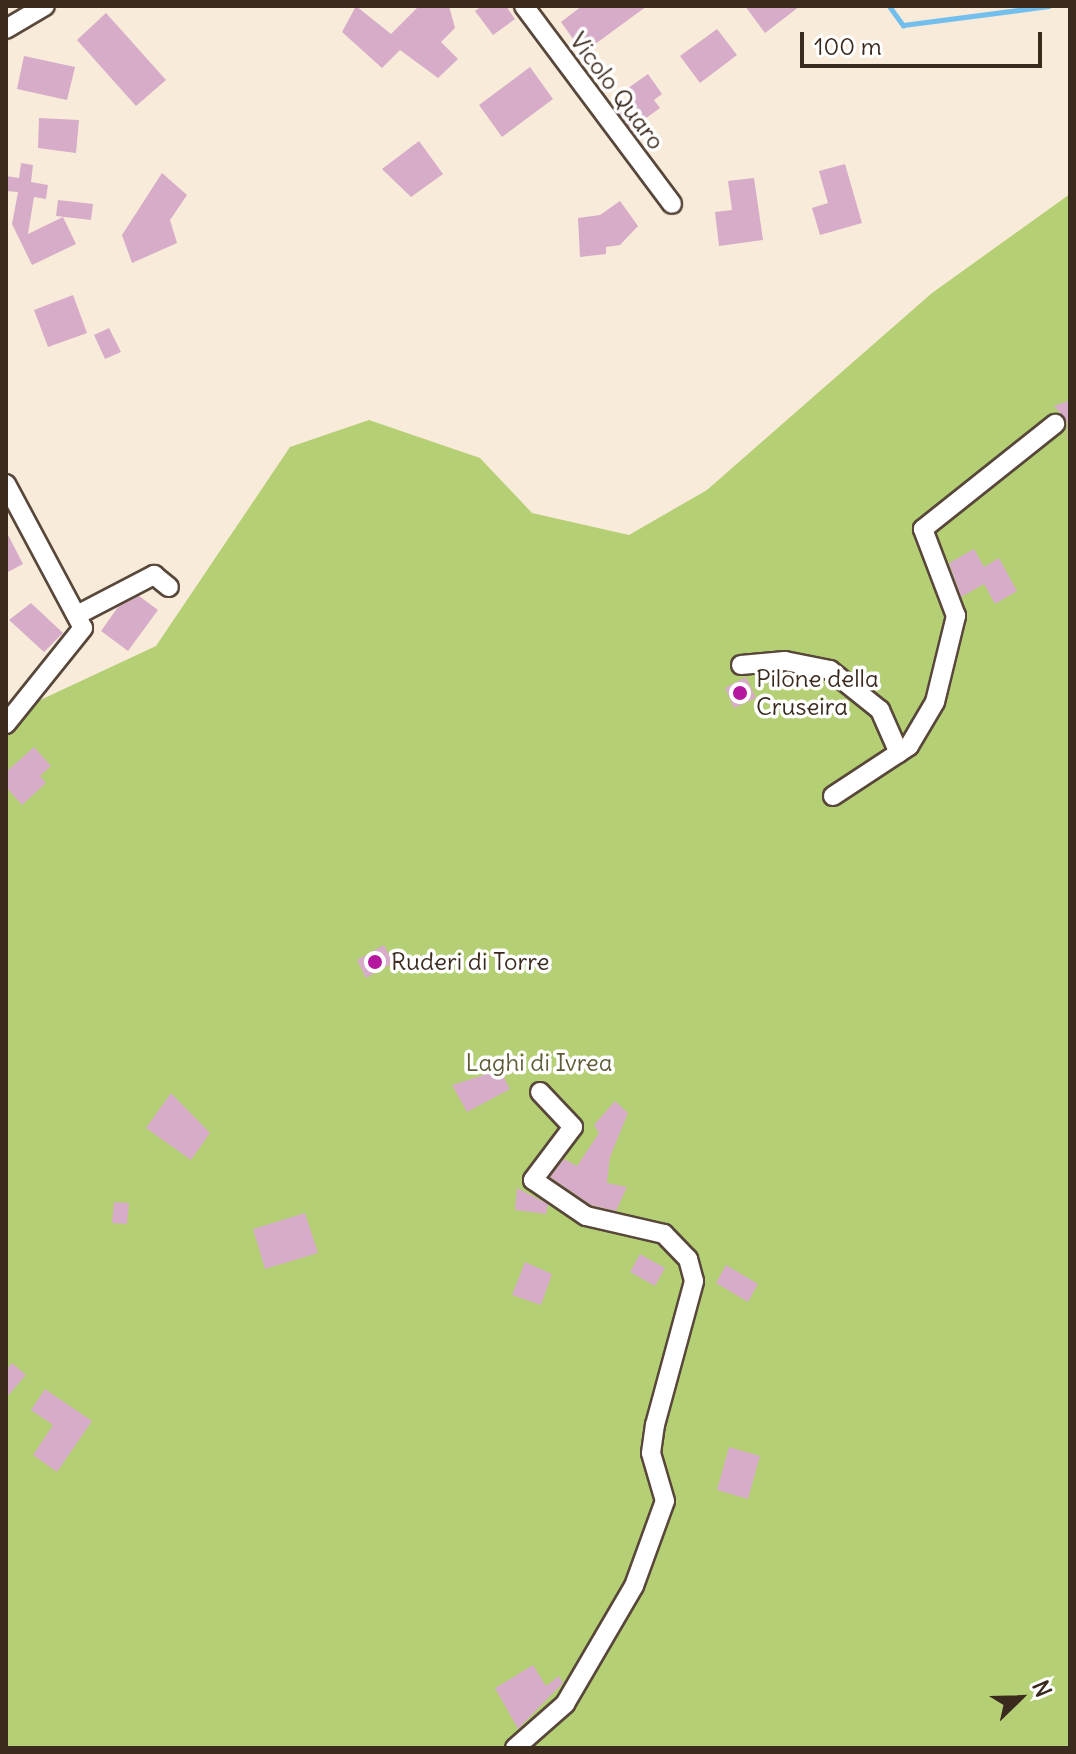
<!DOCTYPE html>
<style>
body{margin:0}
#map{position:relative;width:1076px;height:1754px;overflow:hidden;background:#f9ebda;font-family:Delius,sans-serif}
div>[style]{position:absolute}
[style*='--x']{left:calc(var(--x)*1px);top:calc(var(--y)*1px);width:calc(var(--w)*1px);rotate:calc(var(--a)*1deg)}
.green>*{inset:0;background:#b5cf74}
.stream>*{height:5px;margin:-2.5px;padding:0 2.5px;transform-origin:2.5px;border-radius:2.5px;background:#72beec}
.building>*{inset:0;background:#d6acc8}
.roads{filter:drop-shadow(2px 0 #58473a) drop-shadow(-2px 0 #58473a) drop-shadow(0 2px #58473a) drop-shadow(0 -2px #58473a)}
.minor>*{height:18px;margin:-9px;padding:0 9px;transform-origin:9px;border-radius:9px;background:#fff}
.dots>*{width:22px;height:22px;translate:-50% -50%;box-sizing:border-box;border:4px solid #fff;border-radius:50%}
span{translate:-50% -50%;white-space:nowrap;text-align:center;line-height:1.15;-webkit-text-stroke:7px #fff;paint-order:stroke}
.street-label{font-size:24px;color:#3b2a1e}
.poi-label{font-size:24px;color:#3b2a1e}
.left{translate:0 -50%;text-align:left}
.park-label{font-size:24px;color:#605c38}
.frame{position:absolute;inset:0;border:8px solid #3b2a1e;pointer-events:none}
.north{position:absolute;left:980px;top:1658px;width:80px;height:80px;-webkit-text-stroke:6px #fff;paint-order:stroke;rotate:67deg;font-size:22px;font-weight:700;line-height:32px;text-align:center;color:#3b2a1e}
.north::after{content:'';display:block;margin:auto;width:28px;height:36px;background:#3b2a1e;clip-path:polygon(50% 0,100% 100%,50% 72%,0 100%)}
.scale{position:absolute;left:800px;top:32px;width:242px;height:36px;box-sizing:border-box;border:4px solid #3b2a1e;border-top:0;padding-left:10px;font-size:24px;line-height:28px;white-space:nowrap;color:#3b2a1e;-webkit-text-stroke:6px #fff;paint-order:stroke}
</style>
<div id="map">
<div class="green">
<div style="clip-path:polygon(1070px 194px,1070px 1748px,6px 1748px,6px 716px,156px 646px,290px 447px,369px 420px,480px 458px,532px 513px,629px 535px,707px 490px,932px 293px)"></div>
</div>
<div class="stream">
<div style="--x:889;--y:6;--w:24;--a:54"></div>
<div style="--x:903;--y:25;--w:147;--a:-7.4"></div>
</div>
<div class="building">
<div style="clip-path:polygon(356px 6px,391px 34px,419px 6px,449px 6px,455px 28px,441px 42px,458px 59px,438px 78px,400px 50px,382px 68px,342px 32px)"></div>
<div style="clip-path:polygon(482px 6px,506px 6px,515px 19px,493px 35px,475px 11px)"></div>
<div style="clip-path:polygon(582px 6px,647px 6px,583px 53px,561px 22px)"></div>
<div style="clip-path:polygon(745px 6px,800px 6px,765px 33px)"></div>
<div style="clip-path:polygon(106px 13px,166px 80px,136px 106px,77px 40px)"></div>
<div style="clip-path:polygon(717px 29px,737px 55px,700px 83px,680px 56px)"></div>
<div style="clip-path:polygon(24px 56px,75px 67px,67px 100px,17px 89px)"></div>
<div style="clip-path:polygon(530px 67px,553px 99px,502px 137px,479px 105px)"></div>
<div style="clip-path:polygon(648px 74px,662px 94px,654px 100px,660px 108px,631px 129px,616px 109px,630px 99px,624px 91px)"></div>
<div style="clip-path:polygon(39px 118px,79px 120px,76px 153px,38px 148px)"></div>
<div style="clip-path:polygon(419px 141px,443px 174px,411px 197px,382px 169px)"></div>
<div style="clip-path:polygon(21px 163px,33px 165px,31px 182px,48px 185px,46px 199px,34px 197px,28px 234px,63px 217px,76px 244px,32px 265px,12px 224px,18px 192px,6px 191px,6px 176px,19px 178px)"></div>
<div style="clip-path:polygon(845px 164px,862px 223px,820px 235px,812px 208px,828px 203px,819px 171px)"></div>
<div style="clip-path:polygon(162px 173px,187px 195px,170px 220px,177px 243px,132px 263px,122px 235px)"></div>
<div style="clip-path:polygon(754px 178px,763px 240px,719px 246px,715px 212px,732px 210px,728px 181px)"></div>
<div style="clip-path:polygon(58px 200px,93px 204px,91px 220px,56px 216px)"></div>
<div style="clip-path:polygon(620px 201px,638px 226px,620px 245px,606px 247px,606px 254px,580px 257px,578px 218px,600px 215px)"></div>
<div style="clip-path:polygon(73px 295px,87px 333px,48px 347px,34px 310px)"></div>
<div style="clip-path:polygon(109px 328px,121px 352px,105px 359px,94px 335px)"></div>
<div style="clip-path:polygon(1070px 400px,1070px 445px,1068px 446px,1067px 421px,1054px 406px)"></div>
<div style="clip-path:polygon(6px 531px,23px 564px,6px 573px)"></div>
<div style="clip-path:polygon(974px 549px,984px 567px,999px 558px,1017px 591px,995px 604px,984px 584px,961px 597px,949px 563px)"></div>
<div style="clip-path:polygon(139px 596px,158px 610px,128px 651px,101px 631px,118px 607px)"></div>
<div style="clip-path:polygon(31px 603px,63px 633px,44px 652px,9px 620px)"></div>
<div style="clip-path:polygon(746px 677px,756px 698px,734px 708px,725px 688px)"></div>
<div style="clip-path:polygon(34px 747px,51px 766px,40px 776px,46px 783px,22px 805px,6px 787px,6px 772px)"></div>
<div style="clip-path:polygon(384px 945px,393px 963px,366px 978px,357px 960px)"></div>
<div style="clip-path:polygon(500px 1070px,510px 1089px,467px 1112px,452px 1085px)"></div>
<div style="clip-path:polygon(171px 1093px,210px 1133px,191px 1160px,146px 1128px)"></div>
<div style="clip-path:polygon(615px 1101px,628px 1113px,610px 1157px,607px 1183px,627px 1187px,616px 1211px,591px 1205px,550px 1177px,564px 1159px,577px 1166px,599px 1133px,594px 1125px)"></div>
<div style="clip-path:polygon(517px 1188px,548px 1204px,546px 1214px,515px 1210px)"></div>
<div style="clip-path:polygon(114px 1202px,129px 1203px,127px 1224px,112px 1223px)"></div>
<div style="clip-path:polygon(305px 1213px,318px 1253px,265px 1269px,253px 1229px)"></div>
<div style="clip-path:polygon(640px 1254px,665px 1268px,655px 1286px,630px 1272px)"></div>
<div style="clip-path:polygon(525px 1262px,552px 1274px,541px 1305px,512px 1295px)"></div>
<div style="clip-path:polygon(726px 1265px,758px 1284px,748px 1302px,716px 1283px)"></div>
<div style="clip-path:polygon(12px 1363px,26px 1375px,6px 1398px,6px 1370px)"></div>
<div style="clip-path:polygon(45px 1389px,92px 1421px,57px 1472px,33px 1455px,53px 1425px,31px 1410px)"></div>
<div style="clip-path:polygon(729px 1447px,760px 1456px,748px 1499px,717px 1490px)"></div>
<div style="clip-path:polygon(533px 1665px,546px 1686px,559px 1676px,563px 1683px,518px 1729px,495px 1688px)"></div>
</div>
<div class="roads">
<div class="minor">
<div style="--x:524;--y:6;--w:247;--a:53.2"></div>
<div style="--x:6;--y:29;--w:45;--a:-30.5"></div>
<div style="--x:6;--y:484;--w:163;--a:61.9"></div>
<div style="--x:83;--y:628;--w:123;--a:128.7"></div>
<div style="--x:79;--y:614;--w:85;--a:-27.5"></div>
<div style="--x:154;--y:575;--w:19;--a:39"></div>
<div style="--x:741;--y:665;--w:44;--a:-5.2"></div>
<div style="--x:785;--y:661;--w:46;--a:11.3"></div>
<div style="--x:830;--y:670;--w:64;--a:38.7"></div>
<div style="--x:880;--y:710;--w:47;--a:66.2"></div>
<div style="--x:833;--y:796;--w:91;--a:-33.3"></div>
<div style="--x:909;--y:746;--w:51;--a:-59.4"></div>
<div style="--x:935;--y:702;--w:89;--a:-76.3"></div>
<div style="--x:956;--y:616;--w:93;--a:-110.8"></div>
<div style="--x:923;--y:529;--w:169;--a:-38.5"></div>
<div style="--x:515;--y:1748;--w:67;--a:-41.3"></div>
<div style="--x:565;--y:1704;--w:137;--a:-59.7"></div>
<div style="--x:634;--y:1586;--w:90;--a:-70"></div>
<div style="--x:665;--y:1501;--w:50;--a:-106.3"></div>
<div style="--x:651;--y:1453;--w:28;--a:-82"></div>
<div style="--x:655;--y:1425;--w:149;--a:-74.8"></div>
<div style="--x:694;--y:1281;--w:23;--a:-105"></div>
<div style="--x:688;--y:1259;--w:35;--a:-134"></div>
<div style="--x:664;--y:1234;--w:80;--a:-167"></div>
<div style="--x:586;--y:1216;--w:64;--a:-145.8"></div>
<div style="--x:533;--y:1180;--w:66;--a:-53"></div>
<div style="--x:573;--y:1127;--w:48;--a:-133.3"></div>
</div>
</div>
<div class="dots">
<div style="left:740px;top:693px;background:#b5179e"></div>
<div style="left:375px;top:962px;background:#b5179e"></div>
</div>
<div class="street-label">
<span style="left:617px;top:91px;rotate:53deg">Vicolo Quaro</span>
</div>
<div class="poi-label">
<span class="left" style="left:756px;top:693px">Pilone della<br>Cruseira</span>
<span class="left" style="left:391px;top:962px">Ruderi di Torre</span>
</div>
<div class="park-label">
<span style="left:539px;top:1063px">Laghi di Ivrea</span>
</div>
<div class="frame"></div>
<div class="north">N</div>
<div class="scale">100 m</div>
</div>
